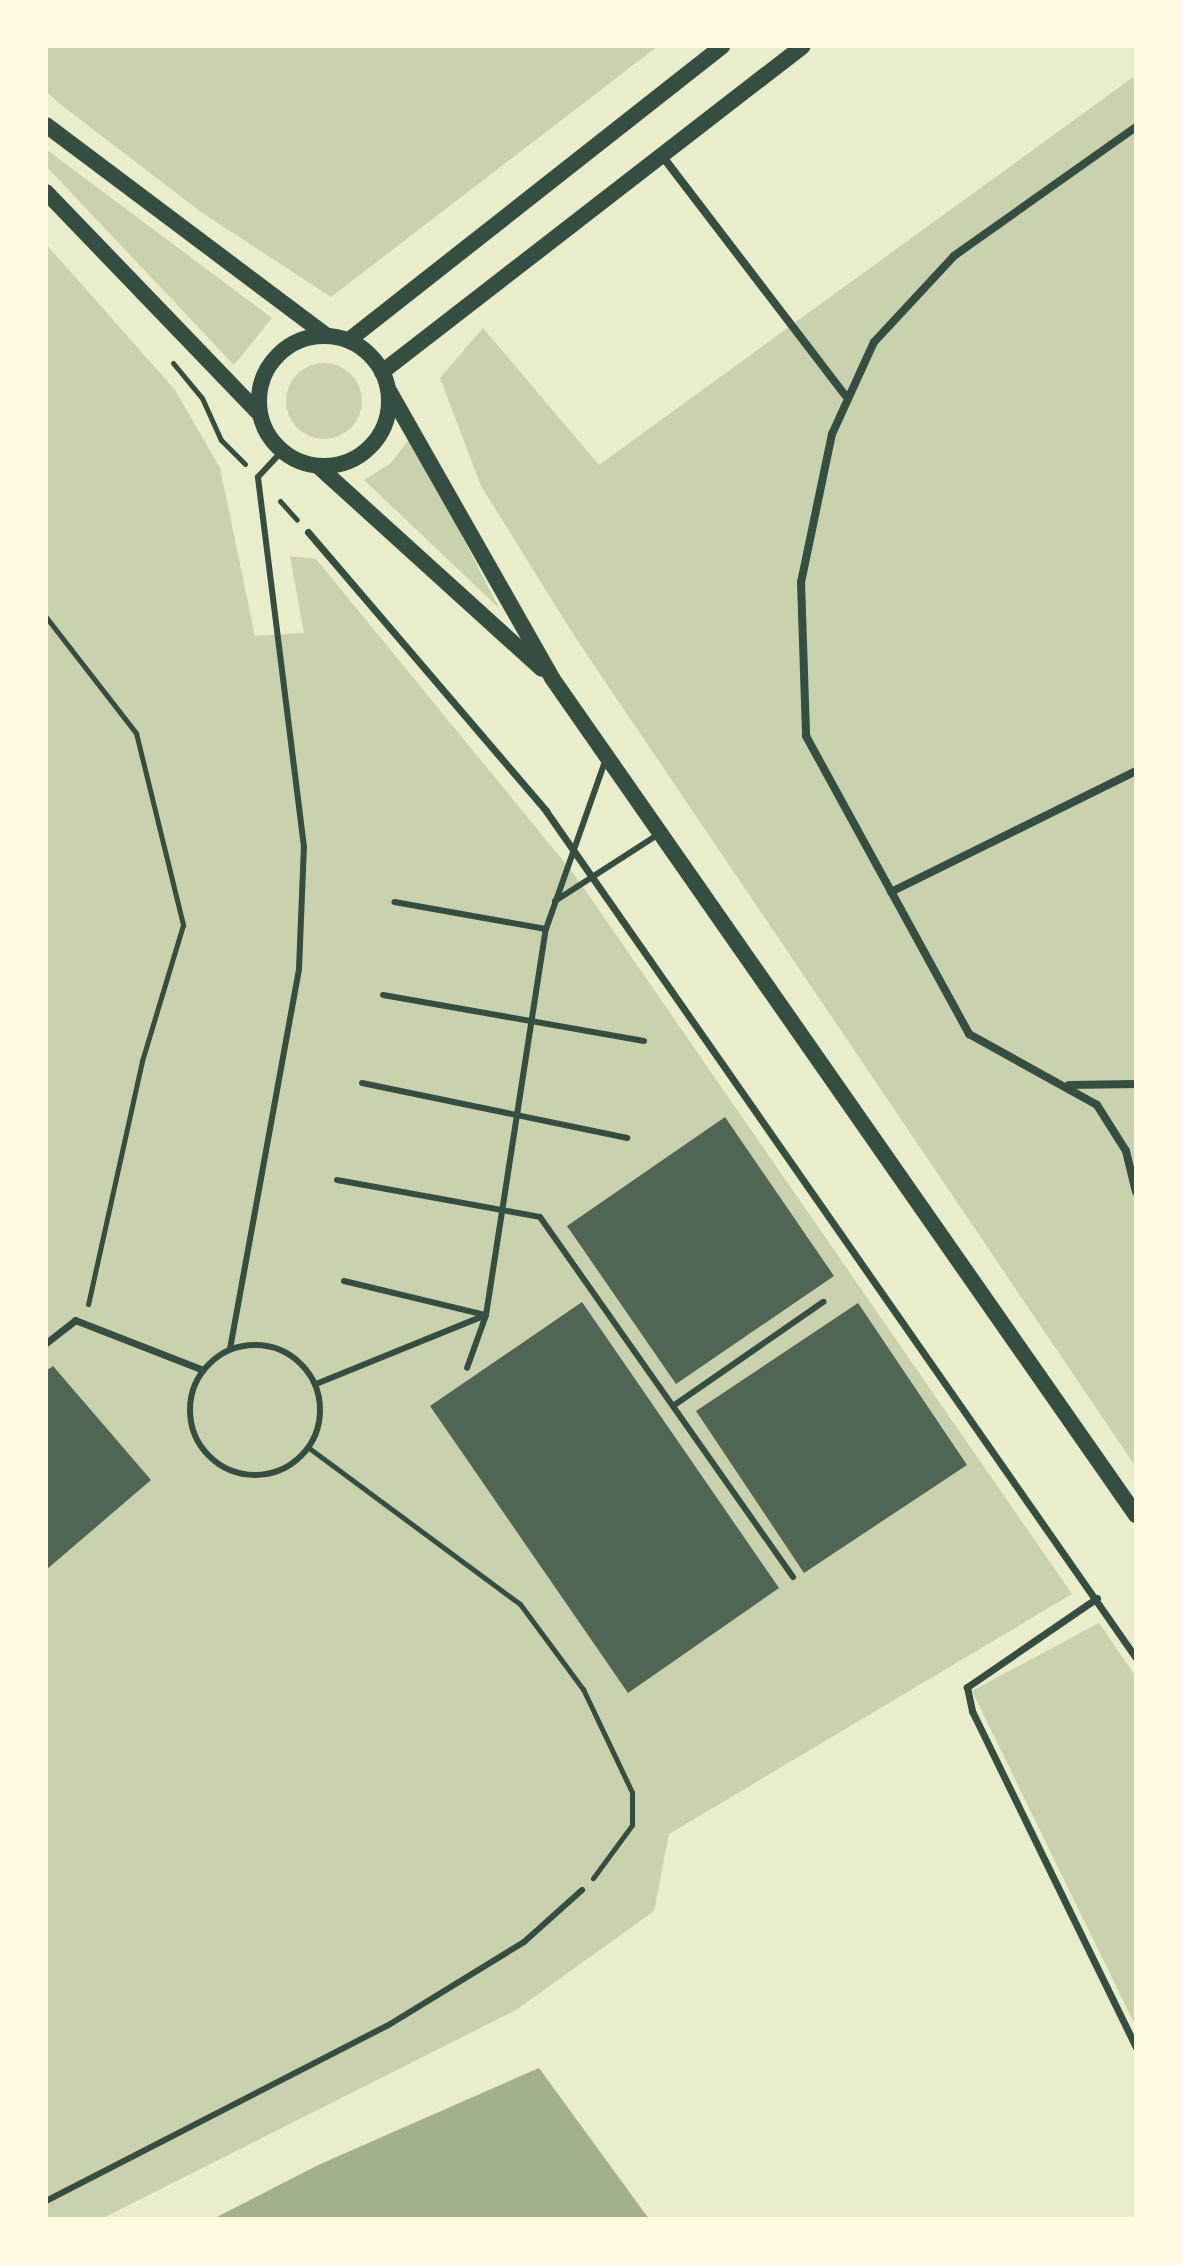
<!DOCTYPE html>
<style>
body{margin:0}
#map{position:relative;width:1182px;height:2265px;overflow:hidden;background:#e9edc9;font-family:"Open Sans",sans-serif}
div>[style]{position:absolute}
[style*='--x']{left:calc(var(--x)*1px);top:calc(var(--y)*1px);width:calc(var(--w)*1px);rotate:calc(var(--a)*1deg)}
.green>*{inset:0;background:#cad2ad}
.round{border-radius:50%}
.water>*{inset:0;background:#a3b18a}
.pier>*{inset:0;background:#e9edc9}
.building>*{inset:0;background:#4f6655}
.path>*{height:5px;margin:-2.5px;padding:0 2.5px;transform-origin:2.5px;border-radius:2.5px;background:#344e41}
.service>*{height:6px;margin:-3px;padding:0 3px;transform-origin:3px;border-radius:3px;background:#344e41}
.service>.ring{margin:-3px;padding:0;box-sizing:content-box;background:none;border:6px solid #344e41;border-radius:50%}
.pedestrian>*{height:7px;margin:-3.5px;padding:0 3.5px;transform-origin:3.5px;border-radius:3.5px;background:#344e41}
.minor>*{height:8px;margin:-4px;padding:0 4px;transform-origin:4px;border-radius:4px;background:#344e41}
.secondary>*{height:16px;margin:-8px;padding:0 8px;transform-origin:8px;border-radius:8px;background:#344e41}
.secondary>.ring{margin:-8px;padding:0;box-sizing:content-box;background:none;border:16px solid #344e41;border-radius:50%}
span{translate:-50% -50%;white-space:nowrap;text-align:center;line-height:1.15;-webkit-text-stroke:6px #fefae0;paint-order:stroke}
.frame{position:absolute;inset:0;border:48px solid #fefae0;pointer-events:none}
</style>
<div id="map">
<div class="green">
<div style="clip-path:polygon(46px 46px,658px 46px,331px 297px,201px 212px,60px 104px,46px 91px)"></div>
<div style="clip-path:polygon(1136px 75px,1136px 1467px,575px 637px,481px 486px,440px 378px,483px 328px,599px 465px)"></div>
<div style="clip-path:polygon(47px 150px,272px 318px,234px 365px,46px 166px)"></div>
<div style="clip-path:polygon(46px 244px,175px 390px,220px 468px,255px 636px,304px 633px,290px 556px,316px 559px,574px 874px,1072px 1594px,669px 1834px,654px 1911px,516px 2010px,101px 2219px,46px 2219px)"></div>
<div class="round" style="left:286px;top:363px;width:76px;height:76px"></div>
<div style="clip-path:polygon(411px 437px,499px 608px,364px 480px,391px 463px)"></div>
<div style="clip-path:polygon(1099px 1623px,1136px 1677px,1136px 2027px,972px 1691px)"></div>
</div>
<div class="water">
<div style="clip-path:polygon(539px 2068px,649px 2219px,213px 2219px,318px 2165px)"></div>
</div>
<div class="pier">
<div style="clip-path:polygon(541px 2065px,318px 2165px,209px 2219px,317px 2161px)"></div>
</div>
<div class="building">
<div style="clip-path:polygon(725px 1117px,834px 1276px,676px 1384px,567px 1226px)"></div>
<div style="clip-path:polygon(582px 1302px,779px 1588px,628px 1693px,430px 1406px)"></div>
<div style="clip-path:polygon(858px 1303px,967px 1465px,804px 1573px,696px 1411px)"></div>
<div style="clip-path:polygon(53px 1366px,151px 1480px,46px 1570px,46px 1371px)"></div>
</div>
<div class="path">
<div style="--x:173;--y:363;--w:45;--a:50.4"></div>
<div style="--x:202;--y:398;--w:46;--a:65.7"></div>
<div style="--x:221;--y:440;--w:34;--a:45"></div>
<div style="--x:280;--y:501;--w:25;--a:48"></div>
<div style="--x:46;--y:617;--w:147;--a:52.2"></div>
<div style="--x:136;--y:733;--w:198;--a:76.2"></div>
<div style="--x:183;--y:925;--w:142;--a:106.8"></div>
<div style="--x:142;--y:1061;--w:249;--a:102.5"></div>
<div style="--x:309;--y:1448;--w:262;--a:36.5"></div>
<div style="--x:520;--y:1604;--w:106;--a:53.5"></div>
<div style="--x:583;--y:1689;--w:114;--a:64.6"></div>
<div style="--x:632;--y:1792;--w:33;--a:90"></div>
<div style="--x:632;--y:1825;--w:66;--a:126.3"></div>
</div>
<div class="service">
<div style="--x:555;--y:901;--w:124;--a:-32.8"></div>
<div style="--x:546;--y:929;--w:180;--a:-70.6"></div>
<div style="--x:383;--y:995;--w:265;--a:10"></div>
<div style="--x:362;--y:1083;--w:271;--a:11.7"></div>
<div style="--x:337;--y:1180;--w:206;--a:10.3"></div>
<div style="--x:540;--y:1217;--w:440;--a:54.9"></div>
<div style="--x:344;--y:1281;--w:146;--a:13.5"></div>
<div style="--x:486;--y:1315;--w:56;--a:109.7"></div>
<div class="ring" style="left:190px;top:1345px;width:124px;height:124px"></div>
<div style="--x:230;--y:1349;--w:386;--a:-79.7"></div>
<div style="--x:299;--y:969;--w:122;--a:-87.7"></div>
<div style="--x:304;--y:847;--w:373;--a:-97.1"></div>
<div style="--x:258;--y:477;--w:35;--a:-47"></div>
<div style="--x:316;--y:1384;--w:183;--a:-22.1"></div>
<div style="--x:486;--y:1315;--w:391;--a:-81.2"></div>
<div style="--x:546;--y:929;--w:154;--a:-169.9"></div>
<div style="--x:673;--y:1406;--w:183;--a:-34.7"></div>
<div style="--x:46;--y:2201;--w:383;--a:-27.2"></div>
<div style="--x:387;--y:2026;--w:161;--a:-31.5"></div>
<div style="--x:524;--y:1942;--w:78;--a:-41.9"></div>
</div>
<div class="pedestrian">
<div style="--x:308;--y:532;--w:367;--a:49.5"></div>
<div style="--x:546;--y:811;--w:1032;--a:55.14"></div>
<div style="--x:46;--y:1343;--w:37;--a:-38"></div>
<div style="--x:75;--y:1320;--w:137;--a:21.3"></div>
<div style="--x:1097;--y:1598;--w:158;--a:145.6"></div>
<div style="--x:967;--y:1687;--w:25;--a:78"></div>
<div style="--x:972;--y:1711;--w:374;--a:64"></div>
</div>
<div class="minor">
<div style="--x:1136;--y:127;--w:223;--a:144.7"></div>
<div style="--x:954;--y:256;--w:117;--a:132.9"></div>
<div style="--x:874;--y:342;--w:101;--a:114.5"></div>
<div style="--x:832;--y:434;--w:151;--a:101.8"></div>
<div style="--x:801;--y:582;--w:154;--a:88.1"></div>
<div style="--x:806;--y:736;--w:340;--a:61.3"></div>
<div style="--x:969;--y:1034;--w:146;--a:29"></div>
<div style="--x:1097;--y:1105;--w:54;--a:57.8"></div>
<div style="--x:1126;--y:1151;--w:42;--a:76.3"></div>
<div style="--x:663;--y:157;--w:300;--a:52.6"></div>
<div style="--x:891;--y:892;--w:273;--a:-26.3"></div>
<div style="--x:1069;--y:1085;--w:67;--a:-0.9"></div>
</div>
<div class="secondary">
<div style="--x:46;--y:125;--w:350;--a:36.9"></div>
<div style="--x:46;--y:192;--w:308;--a:46.1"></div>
<div class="ring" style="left:259px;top:336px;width:114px;height:114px"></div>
<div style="--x:349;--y:340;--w:475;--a:-38.2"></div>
<div style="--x:382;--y:372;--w:532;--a:-37.75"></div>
<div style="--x:388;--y:389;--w:332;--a:60.4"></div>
<div style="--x:552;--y:678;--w:1021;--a:55.1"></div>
<div style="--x:318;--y:466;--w:302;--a:42.2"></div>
</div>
<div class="frame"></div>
</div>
